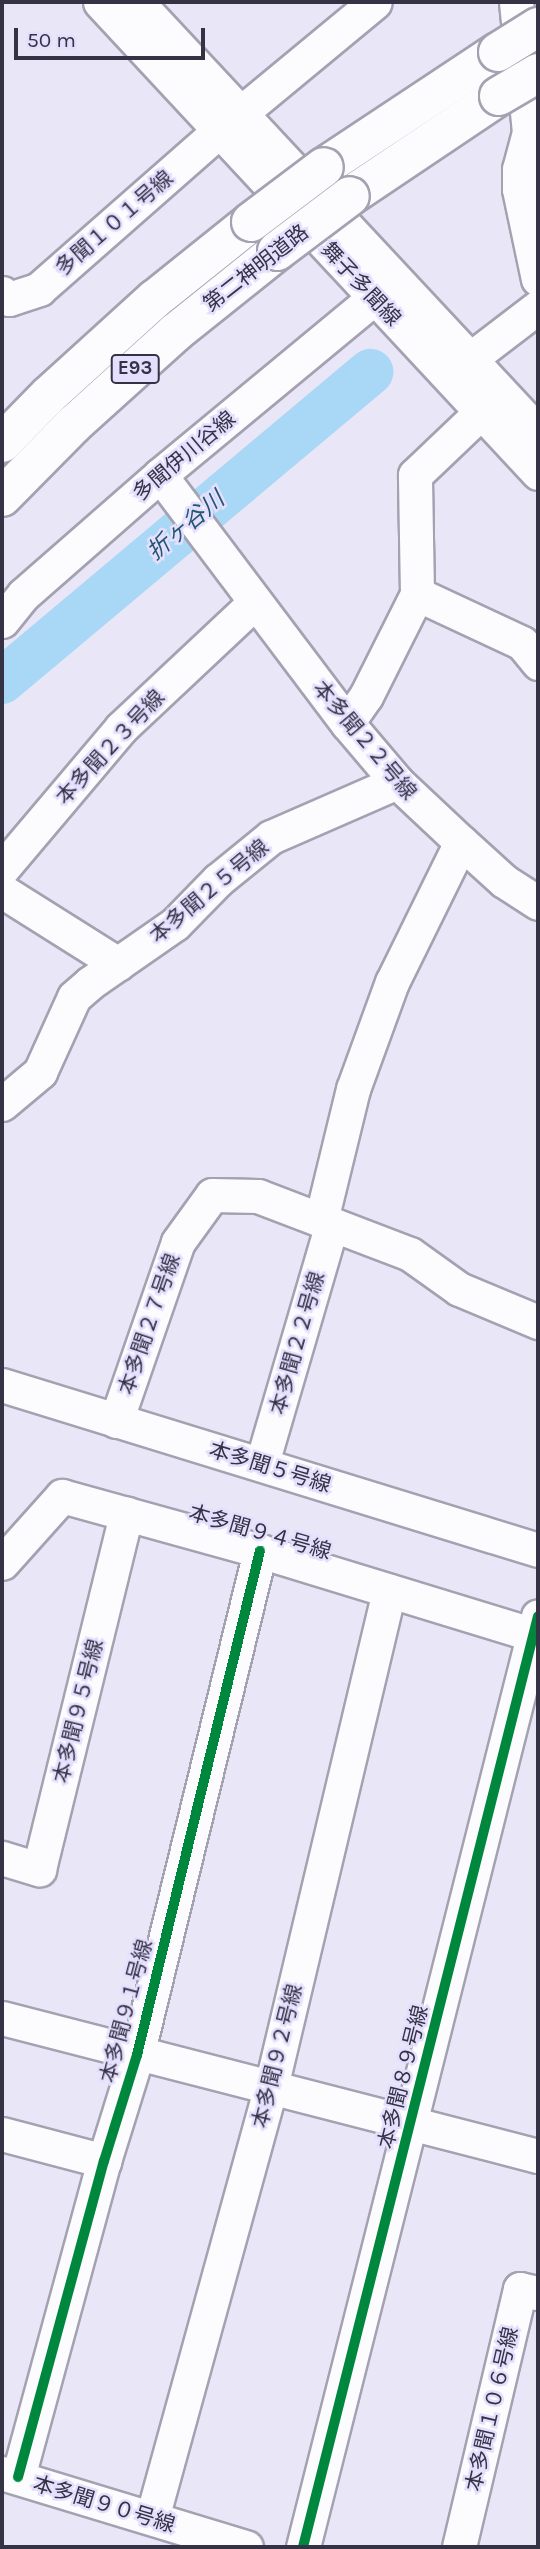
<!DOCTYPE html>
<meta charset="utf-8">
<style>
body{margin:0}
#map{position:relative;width:540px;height:2549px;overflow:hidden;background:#e9e6f7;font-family:Karla,"Noto Sans JP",sans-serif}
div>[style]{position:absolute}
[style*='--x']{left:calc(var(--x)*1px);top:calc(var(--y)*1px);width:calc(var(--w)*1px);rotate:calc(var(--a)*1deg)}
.river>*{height:46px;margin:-23px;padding:0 23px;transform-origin:23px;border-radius:23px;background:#a9d7f6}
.roads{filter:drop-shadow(2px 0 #a4a1b1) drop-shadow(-2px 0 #a4a1b1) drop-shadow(0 2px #a4a1b1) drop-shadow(0 -2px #a4a1b1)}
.minor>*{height:33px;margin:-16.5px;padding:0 16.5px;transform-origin:16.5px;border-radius:16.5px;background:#fcfbfe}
.highway>*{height:38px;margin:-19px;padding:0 19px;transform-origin:19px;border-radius:19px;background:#fcfbfe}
.bridges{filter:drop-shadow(2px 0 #a4a1b1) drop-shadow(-2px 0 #a4a1b1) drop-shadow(0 2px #a4a1b1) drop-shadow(0 -2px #a4a1b1)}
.highway-bridge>*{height:38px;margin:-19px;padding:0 19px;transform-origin:19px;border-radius:19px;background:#fcfbfe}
.cycleway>*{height:10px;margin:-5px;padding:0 5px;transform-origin:5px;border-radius:5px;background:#00873e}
span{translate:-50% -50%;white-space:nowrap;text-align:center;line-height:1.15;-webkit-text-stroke:5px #e5dffe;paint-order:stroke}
.shield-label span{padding:2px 5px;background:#e5dffe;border:2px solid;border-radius:5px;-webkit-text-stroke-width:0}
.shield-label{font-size:19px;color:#363246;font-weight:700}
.street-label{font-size:21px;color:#363246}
.water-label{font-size:23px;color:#235671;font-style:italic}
.frame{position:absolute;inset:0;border:4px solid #363246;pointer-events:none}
.scale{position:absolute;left:14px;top:28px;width:191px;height:32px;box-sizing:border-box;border:4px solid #363246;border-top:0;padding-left:9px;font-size:21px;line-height:24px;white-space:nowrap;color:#363246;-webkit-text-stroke:5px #e5dffe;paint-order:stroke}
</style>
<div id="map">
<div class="river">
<div style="--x:2;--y:681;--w:481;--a:-40"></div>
</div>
<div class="roads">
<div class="minor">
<div style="--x:100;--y:2;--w:643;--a:47.08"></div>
<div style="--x:137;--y:2;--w:588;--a:47"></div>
<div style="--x:516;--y:2;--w:131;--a:84.3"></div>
<div style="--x:529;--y:132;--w:38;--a:105"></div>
<div style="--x:519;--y:169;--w:20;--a:90"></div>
<div style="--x:519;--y:189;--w:92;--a:78.1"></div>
<div style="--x:2;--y:293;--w:9;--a:41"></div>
<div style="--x:9;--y:299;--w:32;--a:-18"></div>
<div style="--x:39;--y:289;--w:240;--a:-41.3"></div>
<div style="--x:219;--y:131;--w:202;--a:-39.6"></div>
<div style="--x:470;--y:359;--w:86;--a:-37.4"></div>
<div style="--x:160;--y:475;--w:311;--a:53"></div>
<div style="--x:347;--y:723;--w:77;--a:49.7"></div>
<div style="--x:397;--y:782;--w:88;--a:43.2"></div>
<div style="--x:461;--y:842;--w:156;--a:116.2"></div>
<div style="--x:392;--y:982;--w:114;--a:110"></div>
<div style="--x:353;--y:1089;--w:135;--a:103.7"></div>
<div style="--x:417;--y:594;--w:116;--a:25"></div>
<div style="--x:522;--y:643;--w:26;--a:51"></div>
<div style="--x:2;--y:621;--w:33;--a:-51"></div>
<div style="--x:23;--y:595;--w:182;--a:-41.2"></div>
<div style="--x:160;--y:475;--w:300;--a:-39.6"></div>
<div style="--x:347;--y:723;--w:33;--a:-55"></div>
<div style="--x:366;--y:696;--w:114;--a:-63.4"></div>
<div style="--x:417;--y:594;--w:119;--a:-91"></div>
<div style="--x:415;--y:475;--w:113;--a:-43.6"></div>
<div style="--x:461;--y:842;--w:58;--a:42.2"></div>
<div style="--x:504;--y:881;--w:40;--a:32.9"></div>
<div style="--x:2;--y:869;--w:185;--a:-49.8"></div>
<div style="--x:121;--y:728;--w:184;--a:-43.2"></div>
<div style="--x:2;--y:891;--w:137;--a:32.2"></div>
<div style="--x:2;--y:1104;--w:50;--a:-40.1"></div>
<div style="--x:40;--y:1072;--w:82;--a:-65.6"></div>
<div style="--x:74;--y:997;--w:21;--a:-41"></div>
<div style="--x:90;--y:983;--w:103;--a:-34.8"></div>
<div style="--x:175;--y:924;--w:62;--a:-45.7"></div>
<div style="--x:218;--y:880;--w:68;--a:-39.1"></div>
<div style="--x:271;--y:837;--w:137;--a:-23.6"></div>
<div style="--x:2;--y:1385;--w:561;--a:17.11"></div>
<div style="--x:116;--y:1421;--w:189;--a:-70.9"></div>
<div style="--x:178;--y:1242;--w:58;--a:-54.1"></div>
<div style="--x:212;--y:1195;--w:46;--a:1.2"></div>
<div style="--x:258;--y:1196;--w:163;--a:20.9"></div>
<div style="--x:410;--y:1254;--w:60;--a:35.5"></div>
<div style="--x:459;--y:1289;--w:86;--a:22.7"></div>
<div style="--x:262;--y:1463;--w:249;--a:-73.7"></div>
<div style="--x:2;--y:1563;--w:90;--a:-48.2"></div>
<div style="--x:62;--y:1496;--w:205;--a:15.5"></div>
<div style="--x:260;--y:1551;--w:291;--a:17"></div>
<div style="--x:2;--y:1858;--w:39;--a:17"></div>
<div style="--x:39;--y:1869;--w:366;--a:-76.2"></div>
<div style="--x:2;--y:2018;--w:553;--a:14.44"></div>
<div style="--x:2;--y:2134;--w:106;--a:14.8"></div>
<div style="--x:2;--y:2473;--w:255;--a:16.9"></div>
<div style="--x:18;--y:2477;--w:327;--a:-74.8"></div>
<div style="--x:104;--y:2161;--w:111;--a:-72.7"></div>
<div style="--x:137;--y:2055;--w:519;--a:-76.29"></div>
<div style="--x:152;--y:2518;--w:447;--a:-74.6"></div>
<div style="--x:271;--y:2087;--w:510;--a:-76.62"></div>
<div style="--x:303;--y:2547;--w:960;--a:-75.83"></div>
<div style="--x:459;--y:2547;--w:265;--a:-76.7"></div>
<div style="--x:520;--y:2289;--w:18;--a:13"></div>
</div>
<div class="highway">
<div style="--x:324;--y:167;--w:209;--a:-33.5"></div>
<div style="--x:350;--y:196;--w:179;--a:-33.9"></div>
<div style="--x:2;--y:443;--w:67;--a:-45.6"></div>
<div style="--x:49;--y:395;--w:143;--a:-42.2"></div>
<div style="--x:155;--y:299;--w:123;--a:-38.7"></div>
<div style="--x:2;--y:497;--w:101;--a:-45.4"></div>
<div style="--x:73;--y:425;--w:139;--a:-42.1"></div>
<div style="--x:176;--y:332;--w:129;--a:-38.7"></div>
</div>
</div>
<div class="bridges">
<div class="highway-bridge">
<div style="--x:498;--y:52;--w:47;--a:-32"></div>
<div style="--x:499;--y:96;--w:45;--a:-30.5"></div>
<div style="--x:251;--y:222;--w:91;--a:-37"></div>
<div style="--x:277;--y:251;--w:91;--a:-37"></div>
</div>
</div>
<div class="cycleway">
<div style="--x:18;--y:2477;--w:327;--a:-74.8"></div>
<div style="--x:104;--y:2161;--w:111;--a:-72.7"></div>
<div style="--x:137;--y:2055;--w:519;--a:-76.29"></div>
<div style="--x:303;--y:2547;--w:960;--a:-75.83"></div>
</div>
<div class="shield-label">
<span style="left:135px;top:369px">E93</span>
</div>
<div class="street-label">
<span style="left:114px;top:223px;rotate:-41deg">多聞１０１号線</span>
<span style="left:256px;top:268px;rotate:-38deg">第二神明道路</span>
<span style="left:361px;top:284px;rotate:47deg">舞子多聞線</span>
<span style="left:184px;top:456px;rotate:-40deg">多聞伊川谷線</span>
<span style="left:365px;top:740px;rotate:50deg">本多聞２２号線</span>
<span style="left:110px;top:747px;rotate:-47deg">本多聞２３号線</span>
<span style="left:209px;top:891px;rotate:-40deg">本多聞２５号線</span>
<span style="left:149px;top:1324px;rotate:-71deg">本多聞２７号線</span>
<span style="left:297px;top:1343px;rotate:-74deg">本多聞２２号線</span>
<span style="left:270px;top:1467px;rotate:17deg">本多聞５号線</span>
<span style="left:260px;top:1532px;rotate:16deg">本多聞９４号線</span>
<span style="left:78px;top:1711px;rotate:-76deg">本多聞９５号線</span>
<span style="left:126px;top:2011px;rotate:-75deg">本多聞９１号線</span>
<span style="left:277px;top:2056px;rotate:-76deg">本多聞９２号線</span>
<span style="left:403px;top:2077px;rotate:-76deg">本多聞８９号線</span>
<span style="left:492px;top:2409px;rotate:-77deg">本多聞１０６号線</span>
<span style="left:104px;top:2504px;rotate:17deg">本多聞９０号線</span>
</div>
<div class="water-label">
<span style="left:186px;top:526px;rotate:-40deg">折ヶ谷川</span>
</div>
<div class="frame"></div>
<div class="scale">50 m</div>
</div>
